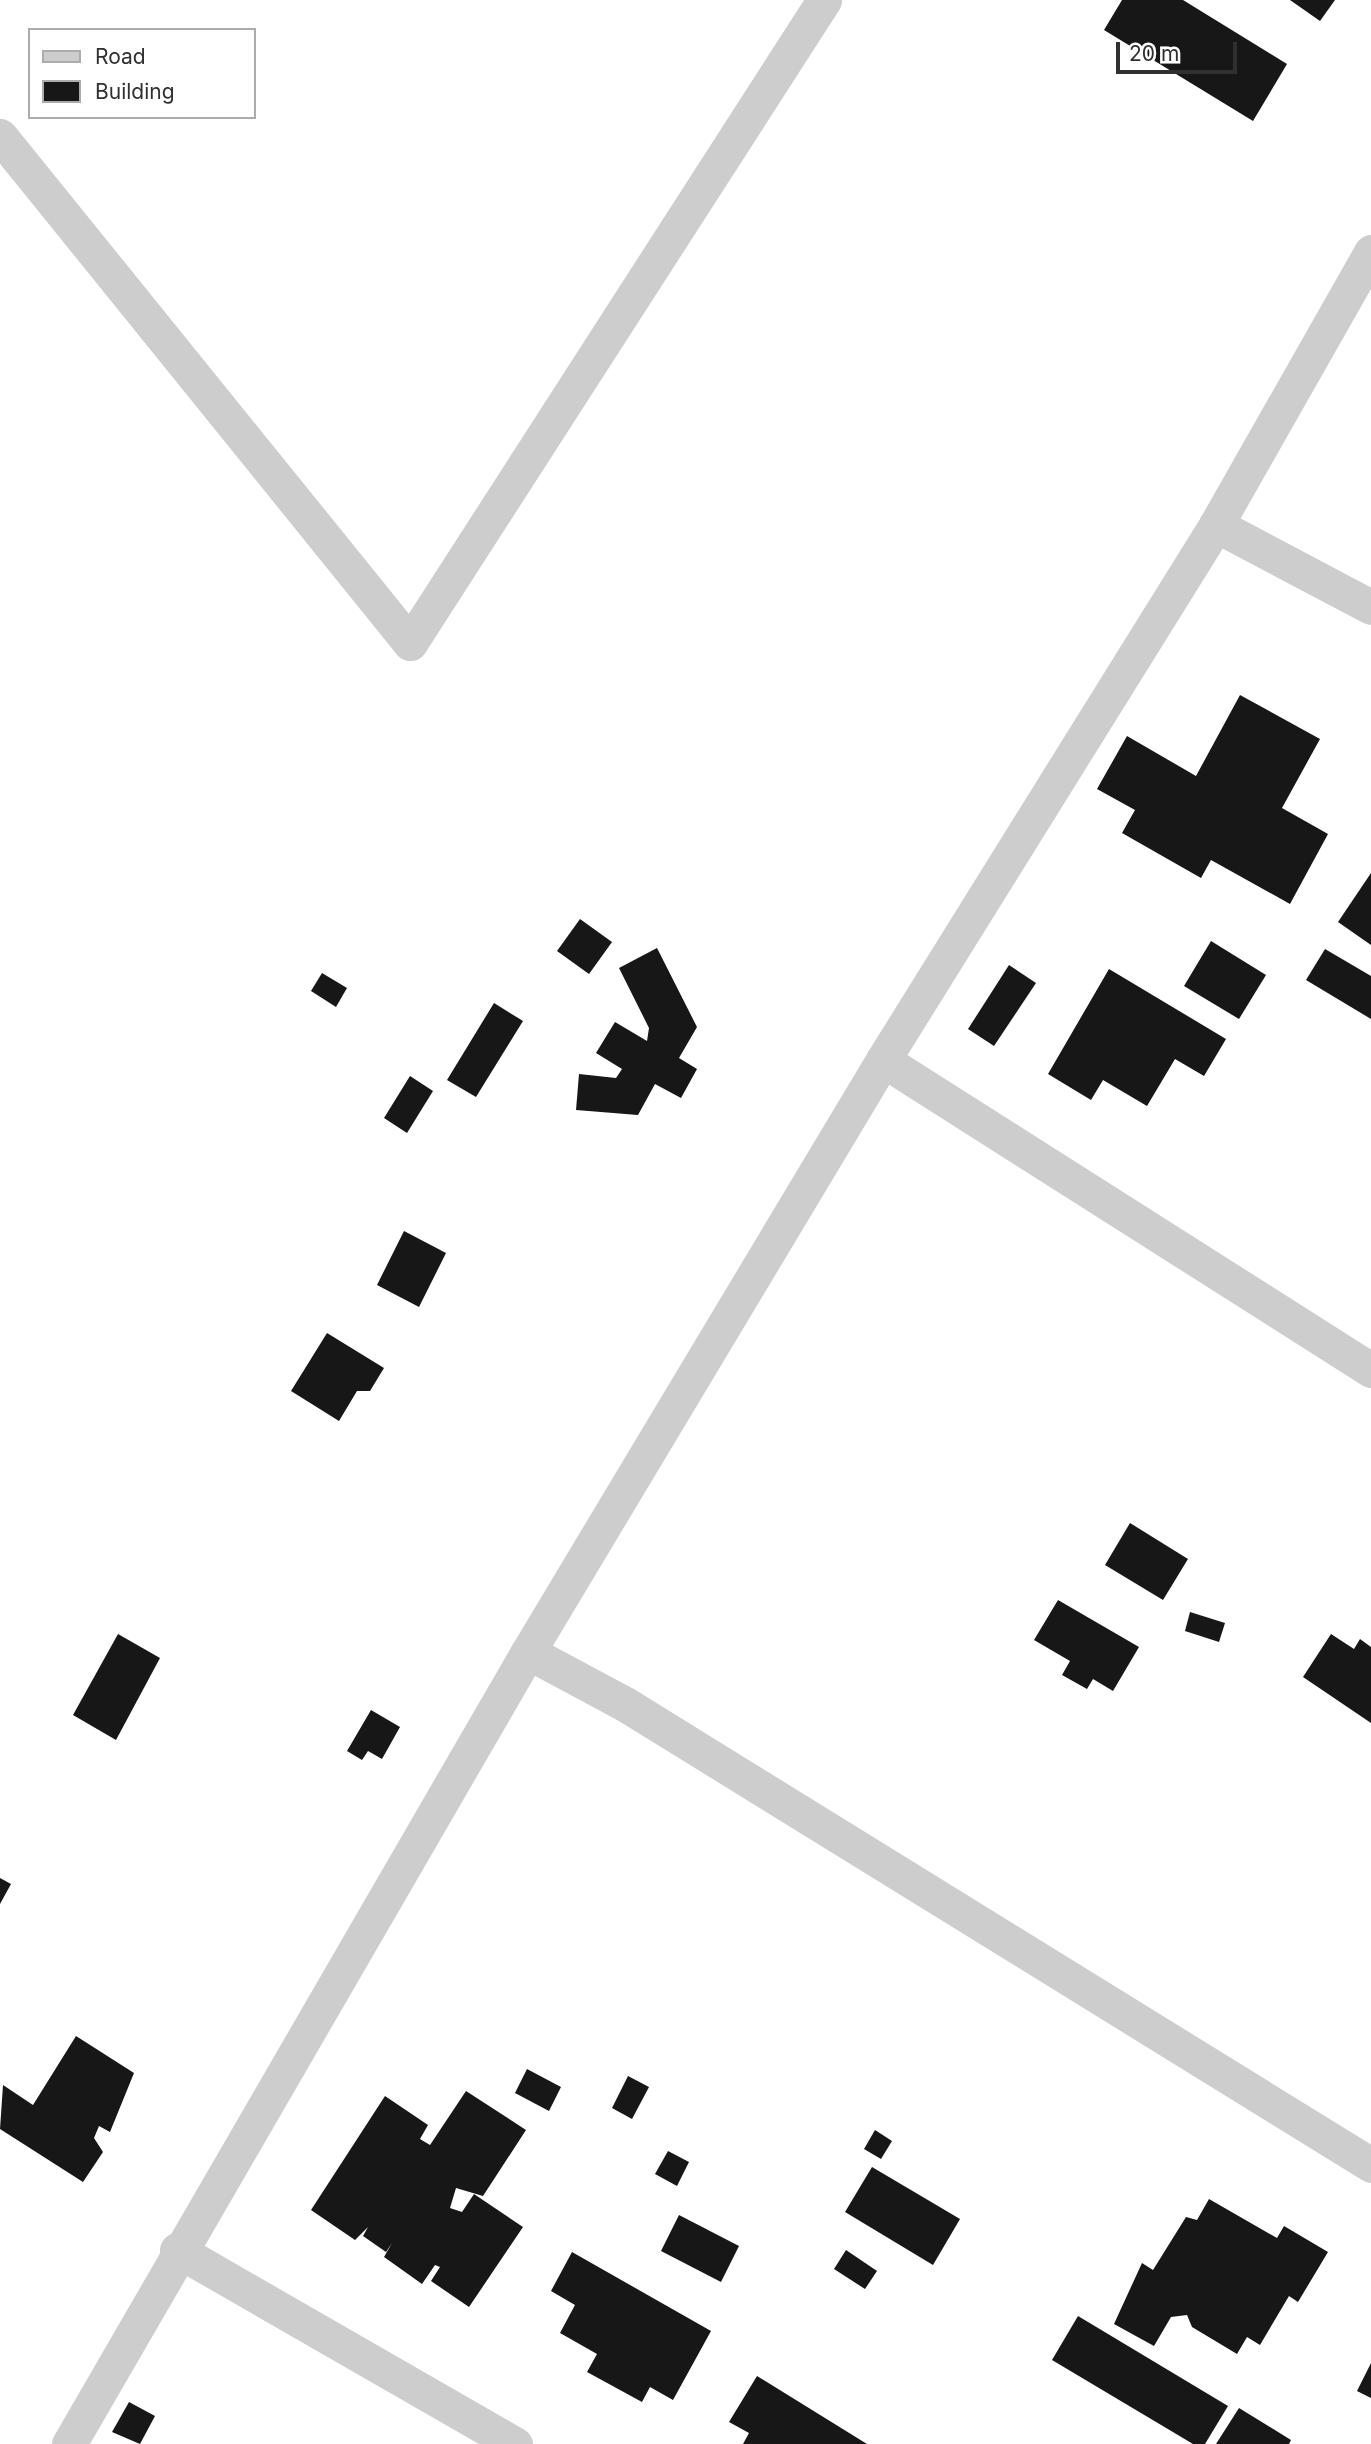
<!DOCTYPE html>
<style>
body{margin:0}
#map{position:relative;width:1371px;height:2444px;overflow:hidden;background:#fff;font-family:Inter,sans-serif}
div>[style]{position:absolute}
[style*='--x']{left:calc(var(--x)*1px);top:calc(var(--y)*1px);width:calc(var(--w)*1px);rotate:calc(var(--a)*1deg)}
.building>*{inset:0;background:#171717}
.minor>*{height:35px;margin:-17.5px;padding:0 17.5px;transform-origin:17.5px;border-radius:17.5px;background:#cdcdcd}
span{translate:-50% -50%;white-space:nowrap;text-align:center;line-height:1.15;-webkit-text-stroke:7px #fff;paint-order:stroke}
.legend{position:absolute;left:28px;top:28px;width:228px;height:91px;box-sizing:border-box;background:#fff;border:2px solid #acacac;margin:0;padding:9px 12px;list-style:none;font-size:21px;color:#303030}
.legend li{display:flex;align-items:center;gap:14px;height:35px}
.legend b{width:35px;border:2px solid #acacac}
.scale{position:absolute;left:1116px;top:42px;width:121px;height:32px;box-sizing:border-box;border:4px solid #303030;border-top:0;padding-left:9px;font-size:21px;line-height:24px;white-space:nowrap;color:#303030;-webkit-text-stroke:5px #fff;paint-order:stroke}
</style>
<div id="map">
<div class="building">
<div style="clip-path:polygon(1122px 0,1183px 0,1287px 64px,1253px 121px,1104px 30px)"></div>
<div style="clip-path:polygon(1290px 0,1335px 0,1320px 21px)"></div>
<div style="clip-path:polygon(1240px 695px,1320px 739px,1282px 808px,1328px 834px,1290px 904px,1211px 860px,1201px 878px,1122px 833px,1135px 810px,1097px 789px,1127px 736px,1196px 776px)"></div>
<div style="clip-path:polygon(1371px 873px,1371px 945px,1338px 922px)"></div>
<div style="clip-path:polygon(580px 919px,612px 942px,589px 974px,557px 951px)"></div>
<div style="clip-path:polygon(1211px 941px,1266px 975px,1239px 1019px,1184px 986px)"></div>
<div style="clip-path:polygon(657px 948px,697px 1027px,679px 1058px,697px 1069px,681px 1098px,655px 1084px,638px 1115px,576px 1110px,579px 1074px,616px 1078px,622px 1069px,596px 1053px,615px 1022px,647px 1041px,649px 1028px,619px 968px)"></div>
<div style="clip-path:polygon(1325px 949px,1371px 976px,1371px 1019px,1306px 980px)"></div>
<div style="clip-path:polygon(1009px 965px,1036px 983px,994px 1046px,968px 1029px)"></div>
<div style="clip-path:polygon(1109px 969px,1226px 1039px,1204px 1076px,1175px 1059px,1147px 1106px,1103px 1080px,1091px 1100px,1048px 1074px)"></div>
<div style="clip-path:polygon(322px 973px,347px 988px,336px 1007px,311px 991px)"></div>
<div style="clip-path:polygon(494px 1003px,523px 1021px,476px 1097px,447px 1080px)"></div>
<div style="clip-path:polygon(410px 1076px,433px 1091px,407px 1133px,384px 1118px)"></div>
<div style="clip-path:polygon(404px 1231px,446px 1253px,419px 1307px,377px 1285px)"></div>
<div style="clip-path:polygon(327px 1333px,384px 1368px,370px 1391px,357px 1391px,339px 1421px,291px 1391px)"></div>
<div style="clip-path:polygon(1130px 1523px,1188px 1559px,1163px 1600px,1105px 1565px)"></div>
<div style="clip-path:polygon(1058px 1600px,1139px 1647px,1113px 1691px,1093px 1679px,1087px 1689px,1062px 1675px,1070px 1661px,1034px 1640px)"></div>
<div style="clip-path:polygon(1190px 1612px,1225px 1623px,1219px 1642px,1185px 1631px)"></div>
<div style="clip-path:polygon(118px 1634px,160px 1658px,116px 1740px,73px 1715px)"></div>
<div style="clip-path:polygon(1331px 1634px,1354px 1649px,1360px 1639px,1371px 1647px,1371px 1723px,1303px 1677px)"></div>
<div style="clip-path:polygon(371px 1710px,400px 1727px,382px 1759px,368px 1751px,362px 1760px,347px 1751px)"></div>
<div style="clip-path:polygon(0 1878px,11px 1884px,0 1904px)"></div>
<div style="clip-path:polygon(76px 2036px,134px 2073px,110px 2132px,99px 2126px,94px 2138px,103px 2152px,83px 2182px,0 2129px,3px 2085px,33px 2105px)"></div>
<div style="clip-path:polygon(527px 2069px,561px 2087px,549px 2111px,515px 2093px)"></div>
<div style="clip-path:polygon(628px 2076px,649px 2087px,632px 2119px,612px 2108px)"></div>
<div style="clip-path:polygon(466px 2091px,526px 2130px,483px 2196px,456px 2188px,450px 2208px,462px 2212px,474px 2194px,523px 2227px,469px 2307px,431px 2281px,440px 2267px,435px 2265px,422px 2284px,384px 2257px,392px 2243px,386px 2252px,363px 2236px,368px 2227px,355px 2240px,311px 2210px,385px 2096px,428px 2125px,420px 2139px,430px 2145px)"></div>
<div style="clip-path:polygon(875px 2130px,892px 2141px,881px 2159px,864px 2149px)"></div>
<div style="clip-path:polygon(668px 2151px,689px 2162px,677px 2186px,655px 2174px)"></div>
<div style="clip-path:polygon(872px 2167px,960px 2219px,933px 2265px,845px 2212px)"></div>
<div style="clip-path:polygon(1209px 2199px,1277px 2238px,1284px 2226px,1328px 2252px,1298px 2302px,1289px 2296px,1260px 2345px,1247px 2337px,1237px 2354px,1192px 2327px,1187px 2315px,1171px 2317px,1154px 2346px,1114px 2324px,1142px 2263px,1153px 2270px,1186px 2217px,1197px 2220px)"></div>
<div style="clip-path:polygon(679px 2215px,739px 2246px,721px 2282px,661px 2251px)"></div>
<div style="clip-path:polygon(846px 2250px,877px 2271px,865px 2289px,834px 2269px)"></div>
<div style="clip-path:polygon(572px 2252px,711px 2331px,673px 2400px,650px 2387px,642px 2402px,587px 2372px,597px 2354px,560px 2333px,575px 2305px,551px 2291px)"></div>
<div style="clip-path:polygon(1078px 2316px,1228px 2406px,1205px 2444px,1193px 2444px,1052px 2360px)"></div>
<div style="clip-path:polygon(1371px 2363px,1371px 2398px,1357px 2391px)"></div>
<div style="clip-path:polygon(757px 2376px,867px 2444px,743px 2444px,749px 2433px,729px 2422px)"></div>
<div style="clip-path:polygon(129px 2402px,155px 2416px,140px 2444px,112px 2432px)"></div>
<div style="clip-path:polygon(1239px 2408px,1291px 2440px,1289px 2444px,1216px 2444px)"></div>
</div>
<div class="minor">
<div style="--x:0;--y:136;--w:652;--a:51.04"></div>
<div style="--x:410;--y:643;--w:765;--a:-57.22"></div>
<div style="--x:1216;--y:525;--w:175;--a:27.9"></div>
<div style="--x:883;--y:1060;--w:578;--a:32.43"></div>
<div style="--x:528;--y:1652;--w:110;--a:28.2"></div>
<div style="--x:625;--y:1704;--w:877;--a:31.71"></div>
<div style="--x:177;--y:2250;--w:390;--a:29.9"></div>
<div style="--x:69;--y:2444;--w:915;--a:-59.91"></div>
<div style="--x:528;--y:1652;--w:690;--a:-59.05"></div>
<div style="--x:883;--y:1060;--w:630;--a:-58.1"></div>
<div style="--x:1216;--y:525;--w:314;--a:-60.4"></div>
</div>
<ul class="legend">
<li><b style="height:9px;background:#cdcdcd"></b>Road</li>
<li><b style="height:19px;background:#171717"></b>Building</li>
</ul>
<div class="scale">20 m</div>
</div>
